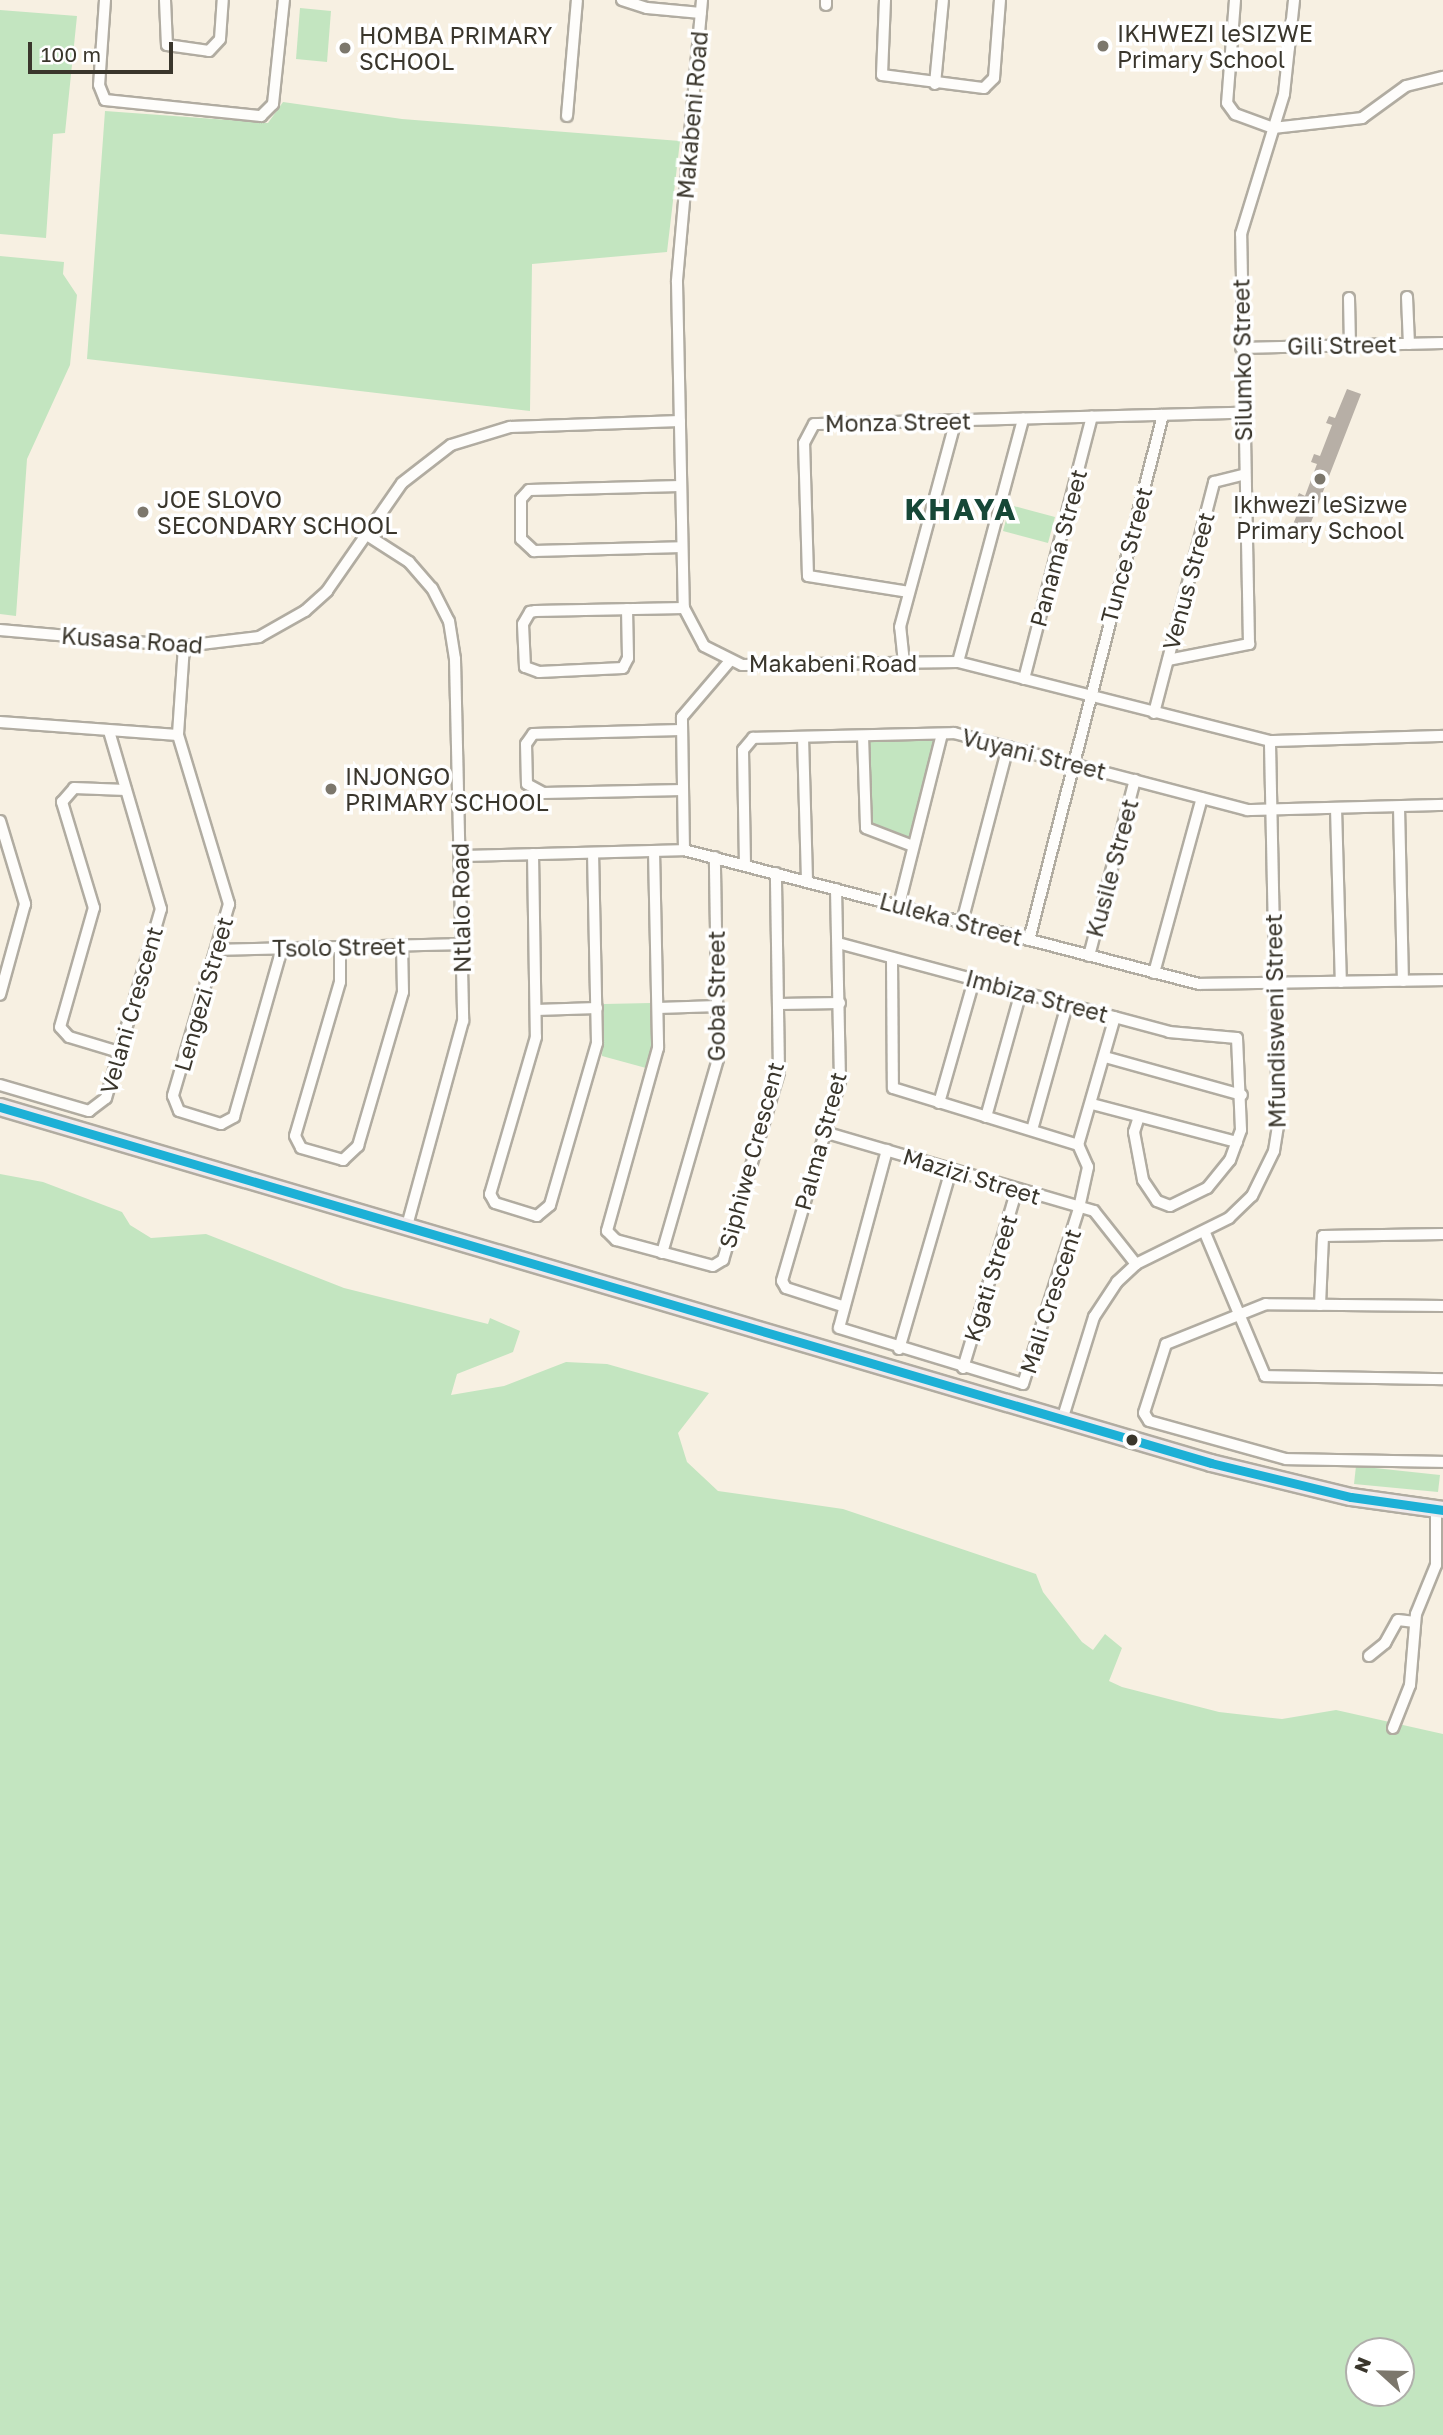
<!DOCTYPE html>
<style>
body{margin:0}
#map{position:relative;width:1443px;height:2435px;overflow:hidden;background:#f7f0e2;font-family:"Golos Text",sans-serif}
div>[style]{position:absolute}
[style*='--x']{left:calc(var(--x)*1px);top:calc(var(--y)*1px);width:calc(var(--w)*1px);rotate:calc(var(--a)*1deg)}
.green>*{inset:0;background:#c3e5c0}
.building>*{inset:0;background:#b7afa6}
.roads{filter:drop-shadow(2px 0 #b1aca1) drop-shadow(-2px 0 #b1aca1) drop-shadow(0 2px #b1aca1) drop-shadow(0 -2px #b1aca1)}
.street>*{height:10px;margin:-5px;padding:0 5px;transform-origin:5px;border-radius:5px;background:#fefdfb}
.primary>*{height:16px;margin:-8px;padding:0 8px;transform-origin:8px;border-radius:8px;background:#efe9eb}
.bus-1>*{height:9px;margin:-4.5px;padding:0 4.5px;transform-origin:4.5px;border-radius:4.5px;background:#1db0d6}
.dots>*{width:19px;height:19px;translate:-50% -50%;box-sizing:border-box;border:4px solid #fff;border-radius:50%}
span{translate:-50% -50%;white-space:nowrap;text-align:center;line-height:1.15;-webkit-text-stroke:7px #fff;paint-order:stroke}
.poi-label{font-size:23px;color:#3a362c}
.left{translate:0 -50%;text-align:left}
.street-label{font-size:23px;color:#3a362c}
.district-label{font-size:30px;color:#164737;font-weight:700;letter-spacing:2px}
.north{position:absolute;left:1345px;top:2337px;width:70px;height:70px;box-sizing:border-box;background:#fff;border:2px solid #b0afab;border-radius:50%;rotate:292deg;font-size:19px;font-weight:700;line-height:28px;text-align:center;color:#3a362c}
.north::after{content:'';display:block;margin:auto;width:24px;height:32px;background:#7c776c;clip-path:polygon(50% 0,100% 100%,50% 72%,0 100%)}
.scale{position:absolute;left:28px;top:42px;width:145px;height:32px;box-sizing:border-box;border:4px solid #3a362c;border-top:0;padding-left:9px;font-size:21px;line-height:24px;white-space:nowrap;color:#3a362c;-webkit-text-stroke:5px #fff;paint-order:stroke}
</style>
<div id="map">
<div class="green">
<div style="clip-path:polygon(300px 8px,331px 11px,327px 62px,296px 59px)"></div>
<div style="clip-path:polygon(0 10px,77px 16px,65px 133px,53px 134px,46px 238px,0 234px)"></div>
<div style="clip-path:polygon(283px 102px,402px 119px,680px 141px,667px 252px,532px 264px,530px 411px,87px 359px,105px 111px,268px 123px)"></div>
<div style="clip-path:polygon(0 256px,64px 262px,63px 274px,77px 295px,70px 365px,27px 459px,16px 616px,0 614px)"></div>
<div style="clip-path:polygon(1010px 505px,1055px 517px,1048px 543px,1003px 531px)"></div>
<div style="clip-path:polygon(931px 738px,936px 742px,910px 839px,870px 828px,868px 744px,874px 739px)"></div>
<div style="clip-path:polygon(651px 1003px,653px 1042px,646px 1068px,602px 1056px,604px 1004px)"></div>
<div style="clip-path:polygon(evenodd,0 1174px,43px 1182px,122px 1212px,130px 1225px,151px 1238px,206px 1234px,344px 1288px,488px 1324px,490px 1318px,520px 1331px,513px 1352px,457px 1374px,451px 1395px,504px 1386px,566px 1362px,607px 1364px,709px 1393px,678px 1433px,687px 1462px,718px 1491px,843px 1509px,1036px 1574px,1043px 1592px,1082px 1642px,1093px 1650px,1105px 1634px,1122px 1648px,1109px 1681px,1122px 1687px,1219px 1712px,1282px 1719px,1336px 1710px,1443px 1734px,1443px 2435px,0 2435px,0 1174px,1359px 2351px,1401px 2351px,1401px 2393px,1359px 2393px,1359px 2351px)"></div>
<div style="clip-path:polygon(1356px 1466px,1440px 1475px,1438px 1492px,1354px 1484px)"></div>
</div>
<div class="building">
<div style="clip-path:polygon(1347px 389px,1361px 394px,1303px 543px,1288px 537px,1302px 502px,1296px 500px,1299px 493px,1305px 496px,1317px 464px,1311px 462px,1314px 454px,1320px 456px,1332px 425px,1326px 423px,1329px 416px,1335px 418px)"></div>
</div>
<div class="roads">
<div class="street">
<div style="--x:105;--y:0;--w:85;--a:94"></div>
<div style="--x:99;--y:85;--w:16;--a:68"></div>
<div style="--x:105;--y:100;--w:157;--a:5.9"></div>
<div style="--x:261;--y:116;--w:17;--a:-45"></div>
<div style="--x:273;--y:104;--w:105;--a:-84"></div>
<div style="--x:165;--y:0;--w:45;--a:87.5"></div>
<div style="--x:167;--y:45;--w:42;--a:8.1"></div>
<div style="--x:209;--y:51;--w:16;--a:-47"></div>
<div style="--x:220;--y:39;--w:39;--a:-86"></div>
<div style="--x:622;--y:0;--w:26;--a:18"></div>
<div style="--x:647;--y:8;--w:54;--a:5.3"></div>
<div style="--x:702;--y:0;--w:283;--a:95.1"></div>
<div style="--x:677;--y:282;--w:326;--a:88.8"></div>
<div style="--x:684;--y:608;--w:43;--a:62.2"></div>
<div style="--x:704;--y:646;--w:42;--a:26.6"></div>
<div style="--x:742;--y:665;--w:216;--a:-0.8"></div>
<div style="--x:958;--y:662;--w:322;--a:14.2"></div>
<div style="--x:1270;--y:741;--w:173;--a:-1.7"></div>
<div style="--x:885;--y:0;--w:75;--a:92.3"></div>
<div style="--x:882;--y:75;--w:103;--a:7.3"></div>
<div style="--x:984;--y:88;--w:14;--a:-45"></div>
<div style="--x:994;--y:78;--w:78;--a:-85.6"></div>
<div style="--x:1235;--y:0;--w:103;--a:94.4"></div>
<div style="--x:1227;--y:103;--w:14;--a:54"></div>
<div style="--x:1235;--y:114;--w:40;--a:20.2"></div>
<div style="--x:1273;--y:128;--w:90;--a:-6.4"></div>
<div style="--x:1362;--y:118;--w:54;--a:-36"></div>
<div style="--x:1406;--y:86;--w:38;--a:-14"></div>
<div style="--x:826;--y:5;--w:5;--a:-90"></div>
<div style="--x:935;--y:84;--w:84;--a:-84.6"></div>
<div style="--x:567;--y:116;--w:116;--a:-85.1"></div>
<div style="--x:1407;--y:297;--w:47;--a:87.6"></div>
<div style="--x:1349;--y:298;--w:47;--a:88.8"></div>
<div style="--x:1241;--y:348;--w:202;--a:-1.4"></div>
<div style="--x:680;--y:486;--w:151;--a:178.5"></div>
<div style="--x:529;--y:490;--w:12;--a:132"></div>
<div style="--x:521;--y:499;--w:40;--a:90"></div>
<div style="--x:521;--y:539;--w:18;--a:43"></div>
<div style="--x:534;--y:551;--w:148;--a:-1.5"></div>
<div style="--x:367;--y:535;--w:50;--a:32.7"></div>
<div style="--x:409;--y:562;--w:35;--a:49"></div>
<div style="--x:432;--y:588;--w:37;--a:63"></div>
<div style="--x:449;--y:621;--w:38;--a:81"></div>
<div style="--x:455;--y:659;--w:362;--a:88.7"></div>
<div style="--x:463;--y:1021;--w:213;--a:105.3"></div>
<div style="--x:909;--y:592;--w:102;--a:-171"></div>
<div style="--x:808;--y:576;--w:133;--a:-91.7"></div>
<div style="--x:804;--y:443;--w:21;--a:-62"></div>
<div style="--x:814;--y:424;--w:430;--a:-1.5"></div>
<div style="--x:627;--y:609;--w:49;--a:88.8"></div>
<div style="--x:628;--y:658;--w:11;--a:117"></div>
<div style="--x:623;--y:668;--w:84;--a:177.3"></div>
<div style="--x:539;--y:672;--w:15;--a:-160"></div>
<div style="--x:525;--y:667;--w:43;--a:-92.7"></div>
<div style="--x:523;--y:624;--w:14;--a:-60"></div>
<div style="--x:530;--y:612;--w:5;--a:-11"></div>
<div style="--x:535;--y:611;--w:149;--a:-1.2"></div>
<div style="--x:0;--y:630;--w:185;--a:5"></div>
<div style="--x:184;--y:646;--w:76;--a:-6.8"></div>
<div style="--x:259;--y:637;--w:53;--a:-29.5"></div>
<div style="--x:305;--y:611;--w:30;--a:-42"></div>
<div style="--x:327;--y:591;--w:131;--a:-55.2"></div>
<div style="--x:402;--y:483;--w:62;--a:-37.8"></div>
<div style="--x:451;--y:445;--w:62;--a:-17"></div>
<div style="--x:510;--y:427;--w:170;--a:-2"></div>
<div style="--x:184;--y:646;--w:89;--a:93.9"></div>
<div style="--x:178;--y:735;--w:177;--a:73.2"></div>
<div style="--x:229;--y:904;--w:200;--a:106.3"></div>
<div style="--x:173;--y:1096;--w:16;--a:68"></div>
<div style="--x:179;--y:1111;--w:44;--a:17.2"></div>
<div style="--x:221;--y:1124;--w:15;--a:-28"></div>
<div style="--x:234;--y:1117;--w:175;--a:-74.1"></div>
<div style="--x:1168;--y:660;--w:83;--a:-11.2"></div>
<div style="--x:1249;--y:644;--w:410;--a:-91.1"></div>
<div style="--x:1241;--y:234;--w:146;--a:-72.9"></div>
<div style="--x:1284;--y:94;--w:95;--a:-83.9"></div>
<div style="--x:958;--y:662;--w:252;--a:-75"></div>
<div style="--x:904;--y:663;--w:36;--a:-96"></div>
<div style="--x:900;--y:627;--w:214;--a:-74.9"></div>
<div style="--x:1024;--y:679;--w:271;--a:-75.5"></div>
<div style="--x:1154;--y:713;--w:239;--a:-75.4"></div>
<div style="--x:1214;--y:482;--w:32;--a:-14"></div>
<div style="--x:0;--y:722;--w:178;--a:4.2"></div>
<div style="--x:681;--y:730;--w:148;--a:178.5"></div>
<div style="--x:533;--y:734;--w:12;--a:125"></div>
<div style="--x:526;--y:744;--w:40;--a:88.6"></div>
<div style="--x:527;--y:784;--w:18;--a:29"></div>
<div style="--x:543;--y:793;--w:140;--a:-1.2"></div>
<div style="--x:863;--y:736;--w:92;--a:88.1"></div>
<div style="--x:866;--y:828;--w:50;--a:21"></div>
<div style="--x:803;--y:737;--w:144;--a:88.4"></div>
<div style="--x:1399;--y:807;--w:174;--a:88.7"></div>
<div style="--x:1336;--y:808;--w:174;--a:88.4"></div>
<div style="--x:0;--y:821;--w:87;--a:73.2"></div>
<div style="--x:25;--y:904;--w:94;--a:105.4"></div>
<div style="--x:684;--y:850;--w:133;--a:-90.9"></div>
<div style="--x:682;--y:717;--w:72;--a:-49.5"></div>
<div style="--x:654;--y:851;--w:197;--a:88.8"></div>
<div style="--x:658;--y:1048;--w:190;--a:105.6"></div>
<div style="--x:607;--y:1231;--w:13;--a:45"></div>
<div style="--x:616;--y:1240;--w:100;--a:15"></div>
<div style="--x:713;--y:1266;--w:12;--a:-31"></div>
<div style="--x:723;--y:1260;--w:196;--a:-73.4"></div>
<div style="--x:779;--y:1072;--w:199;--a:-90.9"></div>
<div style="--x:533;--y:854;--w:183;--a:89.1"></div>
<div style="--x:536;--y:1037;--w:164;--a:106.3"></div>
<div style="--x:490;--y:1194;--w:10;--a:61"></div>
<div style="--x:495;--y:1203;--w:44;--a:17.2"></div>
<div style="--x:537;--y:1216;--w:17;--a:-40"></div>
<div style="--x:550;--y:1205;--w:169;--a:-73.8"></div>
<div style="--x:597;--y:1043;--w:190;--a:-91.2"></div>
<div style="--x:460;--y:856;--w:224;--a:-1.5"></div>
<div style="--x:684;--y:850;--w:532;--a:14.58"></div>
<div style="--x:1199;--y:984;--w:244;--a:-0.9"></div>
<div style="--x:745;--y:865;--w:115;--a:-91"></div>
<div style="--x:743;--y:750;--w:16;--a:-50"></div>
<div style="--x:753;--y:738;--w:201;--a:-1.4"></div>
<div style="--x:954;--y:733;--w:303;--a:14.7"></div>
<div style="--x:1247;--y:810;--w:196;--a:-1.5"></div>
<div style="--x:836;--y:889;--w:192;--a:88.8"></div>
<div style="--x:840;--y:1081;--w:208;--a:106.2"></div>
<div style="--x:782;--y:1281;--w:8;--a:60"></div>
<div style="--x:786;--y:1288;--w:59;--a:17.8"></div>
<div style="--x:899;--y:905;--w:176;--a:-75.9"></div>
<div style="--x:962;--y:922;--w:181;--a:-75.3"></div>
<div style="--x:1029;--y:940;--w:542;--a:-75.68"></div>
<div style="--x:838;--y:943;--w:343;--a:15"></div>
<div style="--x:1169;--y:1032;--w:68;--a:5"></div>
<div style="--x:1237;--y:1038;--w:92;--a:87.5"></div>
<div style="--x:1241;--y:1130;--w:32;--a:110"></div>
<div style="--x:1230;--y:1160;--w:36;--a:129"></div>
<div style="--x:1207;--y:1188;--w:41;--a:154.1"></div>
<div style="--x:1170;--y:1206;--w:14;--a:-159"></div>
<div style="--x:1157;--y:1201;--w:25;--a:-124"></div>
<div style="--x:1143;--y:1180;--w:49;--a:-100.6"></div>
<div style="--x:1134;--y:1132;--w:16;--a:-72"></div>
<div style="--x:340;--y:948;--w:34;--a:90"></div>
<div style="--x:340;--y:982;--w:160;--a:106.3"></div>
<div style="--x:295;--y:1136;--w:13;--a:63"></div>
<div style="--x:301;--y:1148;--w:44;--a:15.9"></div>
<div style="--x:343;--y:1160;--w:21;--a:-43"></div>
<div style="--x:358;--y:1146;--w:160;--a:-73.7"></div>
<div style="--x:403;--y:992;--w:46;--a:-91.2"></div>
<div style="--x:217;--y:950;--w:244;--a:-1.4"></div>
<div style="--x:1089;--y:956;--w:182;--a:-75.4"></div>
<div style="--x:892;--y:958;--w:130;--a:89.6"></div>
<div style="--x:893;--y:1088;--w:194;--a:17.1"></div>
<div style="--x:1154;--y:973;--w:181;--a:-74.7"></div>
<div style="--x:779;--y:1004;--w:61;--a:-0.9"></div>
<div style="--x:658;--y:1008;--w:60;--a:-1.9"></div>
<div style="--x:536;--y:1010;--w:61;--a:-1.9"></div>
<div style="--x:119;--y:1052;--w:52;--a:-163.3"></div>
<div style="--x:69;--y:1037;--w:13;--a:-132"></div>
<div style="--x:60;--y:1027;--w:124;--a:-74.1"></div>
<div style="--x:94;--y:908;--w:111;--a:-106.8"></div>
<div style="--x:62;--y:802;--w:18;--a:-49"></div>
<div style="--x:74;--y:788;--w:52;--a:2.2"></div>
<div style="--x:1105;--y:1057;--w:142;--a:15.5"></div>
<div style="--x:0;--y:1085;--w:93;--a:16.3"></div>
<div style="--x:89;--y:1111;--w:21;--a:-37"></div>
<div style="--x:106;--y:1098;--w:197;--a:-73.8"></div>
<div style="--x:161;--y:909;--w:185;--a:-106.3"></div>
<div style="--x:939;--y:1103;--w:128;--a:-74.1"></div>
<div style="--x:1092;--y:1104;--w:150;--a:14.7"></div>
<div style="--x:986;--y:1117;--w:130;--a:-74.4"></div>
<div style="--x:1032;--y:1130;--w:130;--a:-74.4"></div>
<div style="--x:824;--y:1132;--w:281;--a:16.3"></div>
<div style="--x:1094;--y:1211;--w:68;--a:51.6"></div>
<div style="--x:1078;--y:1145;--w:133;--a:-73.9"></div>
<div style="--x:887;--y:1150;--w:184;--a:105.1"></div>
<div style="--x:839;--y:1328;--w:192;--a:16.9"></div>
<div style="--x:1023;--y:1384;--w:185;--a:-72.3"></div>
<div style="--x:1079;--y:1208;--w:42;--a:-77.6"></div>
<div style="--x:1088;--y:1167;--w:24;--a:-114"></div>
<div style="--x:1205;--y:1233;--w:155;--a:67.2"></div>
<div style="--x:1265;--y:1376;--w:178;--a:1"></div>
<div style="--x:662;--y:1253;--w:202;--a:-73.9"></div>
<div style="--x:718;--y:1059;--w:202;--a:-90.9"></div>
<div style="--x:1320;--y:1305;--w:69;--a:-87.5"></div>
<div style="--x:1323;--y:1236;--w:120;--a:-1"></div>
<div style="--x:1443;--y:1306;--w:177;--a:-179.4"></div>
<div style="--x:1266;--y:1304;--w:108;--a:158.2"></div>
<div style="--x:1166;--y:1344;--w:72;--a:107.7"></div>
<div style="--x:1144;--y:1413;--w:9;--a:58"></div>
<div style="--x:1149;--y:1421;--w:142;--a:15.5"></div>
<div style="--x:1286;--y:1459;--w:157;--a:1.1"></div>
<div style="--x:899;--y:1349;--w:186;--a:-73.8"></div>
<div style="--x:963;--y:1368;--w:187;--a:-73.2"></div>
<div style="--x:1063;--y:1417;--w:105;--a:-72.8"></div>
<div style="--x:1094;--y:1317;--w:42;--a:-56.7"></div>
<div style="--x:1117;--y:1282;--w:26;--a:-43"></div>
<div style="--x:1136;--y:1264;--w:104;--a:-26.3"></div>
<div style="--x:1229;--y:1218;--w:32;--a:-44"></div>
<div style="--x:1252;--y:1196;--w:50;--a:-63.9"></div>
<div style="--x:1274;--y:1151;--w:25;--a:-81"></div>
<div style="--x:1278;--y:1126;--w:385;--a:-91.2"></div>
<div style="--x:1369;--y:1656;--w:21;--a:-39"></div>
<div style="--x:1385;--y:1643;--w:26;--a:-61"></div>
<div style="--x:1398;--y:1620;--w:17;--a:7"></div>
<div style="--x:1393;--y:1728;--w:46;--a:-68.4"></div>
<div style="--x:1410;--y:1685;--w:71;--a:-85.2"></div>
<div style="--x:1416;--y:1614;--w:53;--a:-67.8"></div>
<div style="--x:1436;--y:1565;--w:56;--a:-90"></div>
</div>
<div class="primary">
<div style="--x:0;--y:1107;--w:1262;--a:16.38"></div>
<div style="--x:1211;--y:1463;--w:144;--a:13.7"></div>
<div style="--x:1351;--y:1497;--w:93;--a:8"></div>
</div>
</div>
<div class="bus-1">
<div style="--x:0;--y:1107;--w:1262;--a:16.38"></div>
<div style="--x:1211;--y:1463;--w:144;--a:13.7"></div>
<div style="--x:1351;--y:1497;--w:93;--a:8"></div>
</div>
<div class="dots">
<div style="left:1103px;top:46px;background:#7c776c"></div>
<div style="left:345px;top:48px;background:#7c776c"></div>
<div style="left:1320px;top:479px;background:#7c776c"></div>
<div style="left:143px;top:512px;background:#7c776c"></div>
<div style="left:331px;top:789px;background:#7c776c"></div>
<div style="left:1132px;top:1440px;background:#3a362c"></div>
</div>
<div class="poi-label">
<span class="left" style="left:1117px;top:46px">IKHWEZI leSIZWE<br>Primary School</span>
<span class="left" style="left:359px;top:48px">HOMBA PRIMARY<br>SCHOOL</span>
<span class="left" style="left:157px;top:512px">JOE SLOVO<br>SECONDARY SCHOOL</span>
<span style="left:1320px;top:517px">Ikhwezi leSizwe<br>Primary School</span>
<span class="left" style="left:345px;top:789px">INJONGO<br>PRIMARY SCHOOL</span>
</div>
<div class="street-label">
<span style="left:692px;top:115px;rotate:-85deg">Makabeni Road</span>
<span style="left:1342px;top:345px;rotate:-1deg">Gili Street</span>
<span style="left:1242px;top:360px;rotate:-91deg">Silumko Street</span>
<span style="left:898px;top:422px;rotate:-1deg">Monza Street</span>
<span style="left:1058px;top:548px;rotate:-75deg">Panama Street</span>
<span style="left:1126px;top:555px;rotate:-75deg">Tunce Street</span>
<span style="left:1188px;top:581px;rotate:-75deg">Venus Street</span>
<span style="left:132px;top:640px;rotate:4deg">Kusasa Road</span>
<span style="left:833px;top:663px">Makabeni Road</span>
<span style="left:1034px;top:754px;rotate:14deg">Vuyani Street</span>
<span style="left:1112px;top:868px;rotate:-75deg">Kusile Street</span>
<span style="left:461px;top:908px;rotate:-91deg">Ntlalo Road</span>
<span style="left:951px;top:919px;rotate:15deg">Luleka Street</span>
<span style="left:339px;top:947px;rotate:-1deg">Tsolo Street</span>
<span style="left:203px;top:994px;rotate:-74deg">Lengezi Street</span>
<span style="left:716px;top:996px;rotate:-90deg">Goba Street</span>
<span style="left:1037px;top:996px;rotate:15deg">Imbiza Street</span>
<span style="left:131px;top:1010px;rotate:-74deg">Velani Crescent</span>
<span style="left:1275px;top:1021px;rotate:-91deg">Mfundisweni Street</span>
<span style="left:820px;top:1141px;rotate:-75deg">Palma Street</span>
<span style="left:751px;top:1155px;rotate:-75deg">Siphiwe Crescent</span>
<span style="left:972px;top:1176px;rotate:17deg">Mazizi Street</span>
<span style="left:990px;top:1278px;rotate:-73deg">Kgati Street</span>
<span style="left:1050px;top:1301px;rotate:-72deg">Mali Crescent</span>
</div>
<div class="district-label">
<span style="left:961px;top:509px">KHAYA</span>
</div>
<div class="north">N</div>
<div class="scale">100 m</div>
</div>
